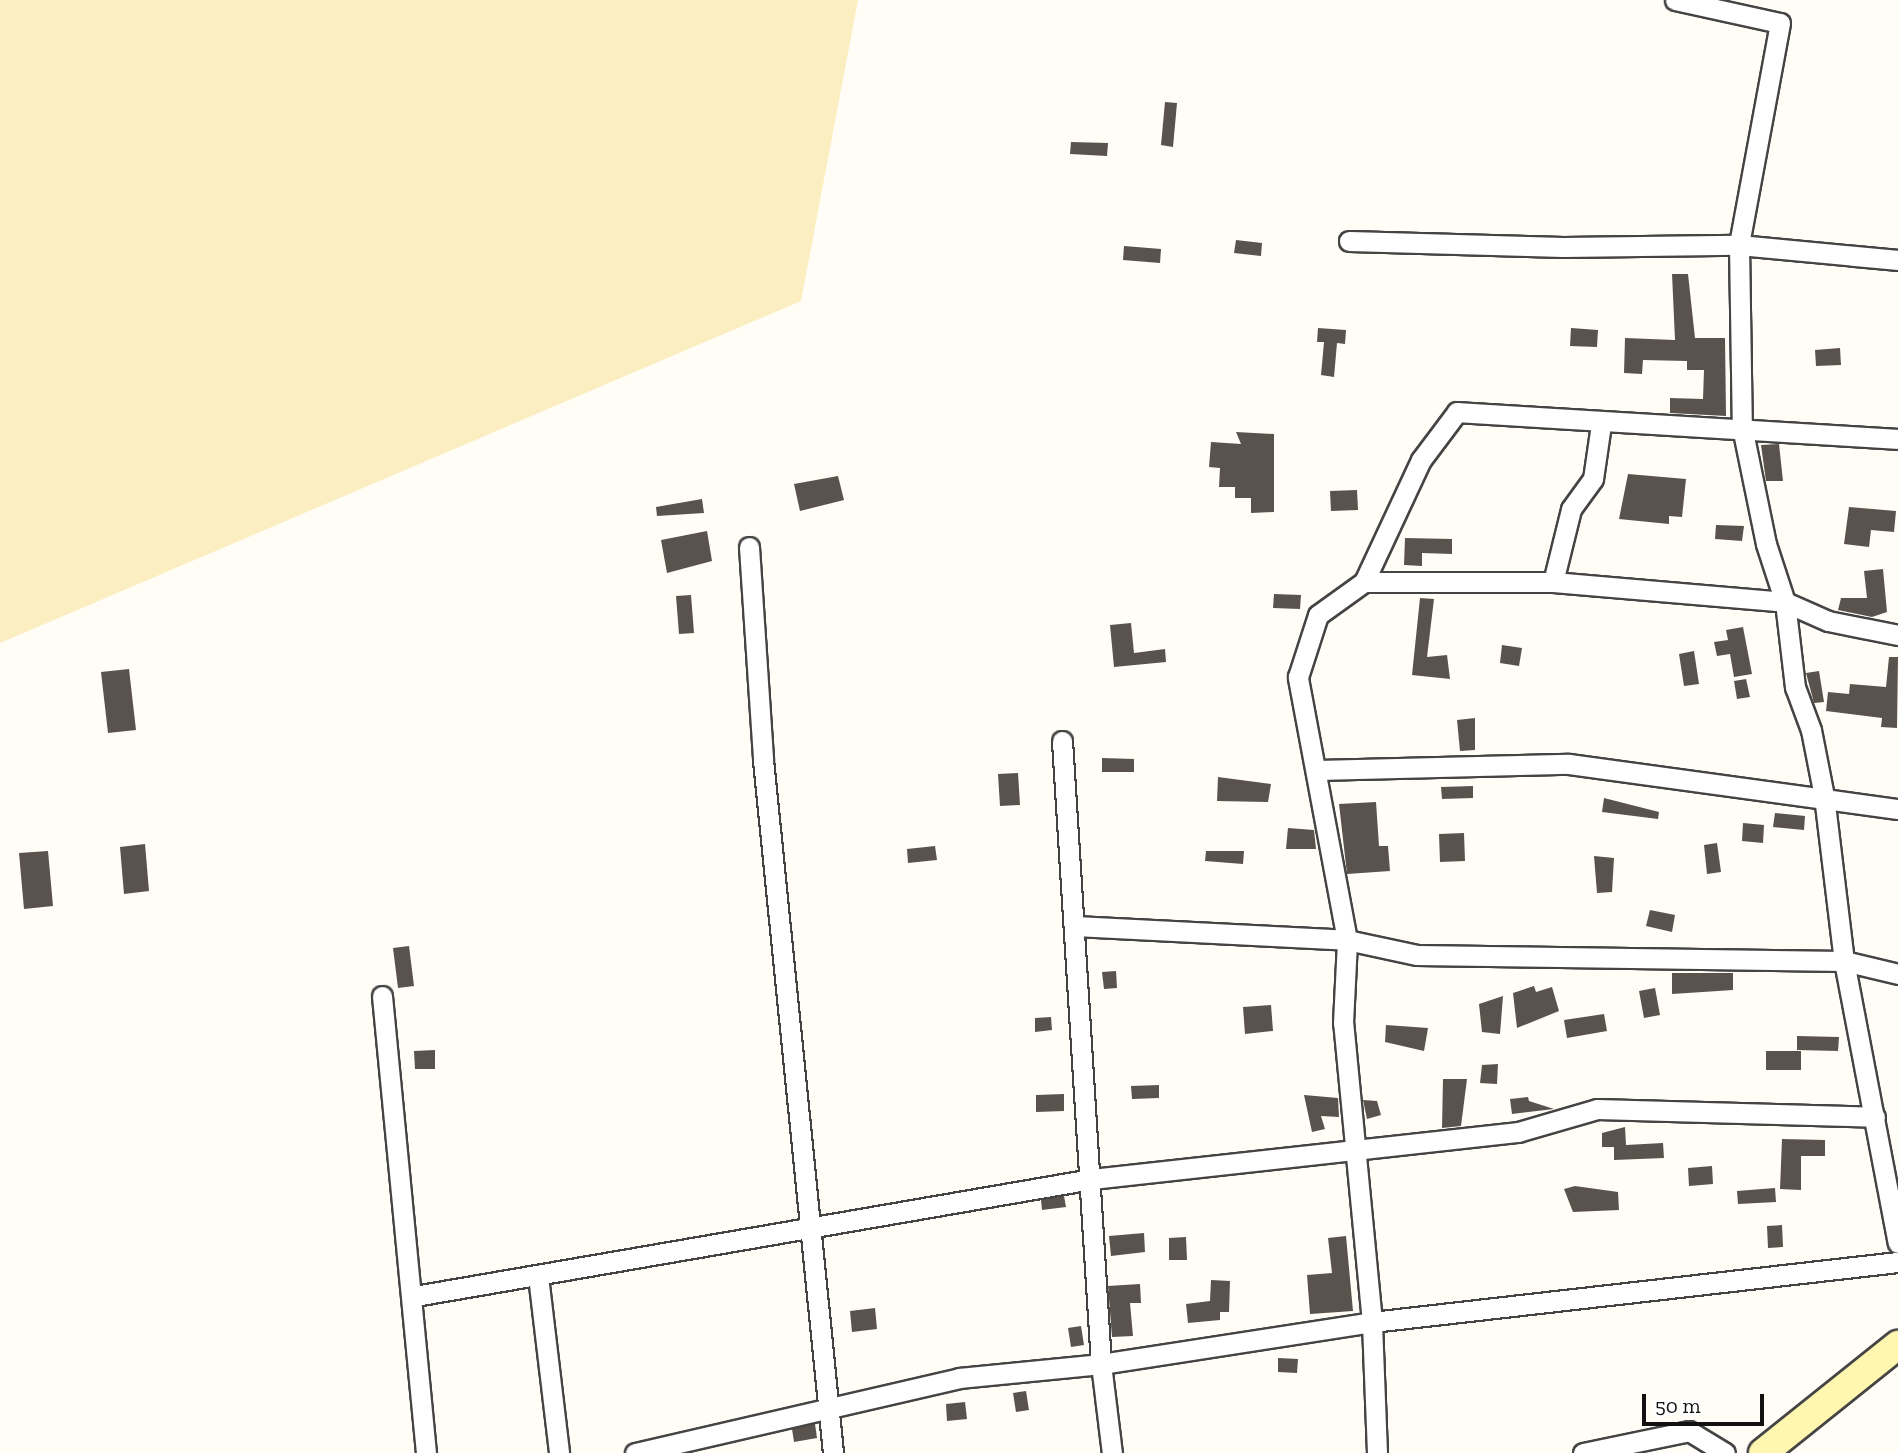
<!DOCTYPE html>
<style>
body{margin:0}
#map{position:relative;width:1898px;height:1453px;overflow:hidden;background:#fffdf5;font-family:"Zilla Slab",serif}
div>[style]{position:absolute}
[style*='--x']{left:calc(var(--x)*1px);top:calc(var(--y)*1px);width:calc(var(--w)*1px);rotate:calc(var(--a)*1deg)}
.sand>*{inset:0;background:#fbeec1}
.building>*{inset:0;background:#5a524d}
.roads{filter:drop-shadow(2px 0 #444) drop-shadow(-2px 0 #444) drop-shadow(0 2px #444) drop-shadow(0 -2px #444)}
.street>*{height:19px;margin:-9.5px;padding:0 9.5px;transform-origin:9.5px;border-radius:9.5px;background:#fff}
.secondary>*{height:28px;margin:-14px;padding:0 14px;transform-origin:14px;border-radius:14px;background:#fff6b0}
span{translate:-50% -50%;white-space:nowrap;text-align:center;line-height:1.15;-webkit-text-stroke:7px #fff;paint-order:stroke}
.scale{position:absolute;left:1642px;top:1394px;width:122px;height:32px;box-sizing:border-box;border:4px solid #111;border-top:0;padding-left:9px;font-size:21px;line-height:24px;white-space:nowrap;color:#111;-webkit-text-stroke:5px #fff;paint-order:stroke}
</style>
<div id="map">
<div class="sand">
<div style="clip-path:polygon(0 0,858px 0,801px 301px,0 643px)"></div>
</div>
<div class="building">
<div style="clip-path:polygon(1165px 102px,1177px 103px,1173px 147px,1161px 145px)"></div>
<div style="clip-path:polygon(1071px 142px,1108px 143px,1107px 156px,1070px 154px)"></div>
<div style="clip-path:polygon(1236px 240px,1262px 243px,1261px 256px,1234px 253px)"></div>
<div style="clip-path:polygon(1124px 246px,1161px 249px,1160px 263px,1123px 260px)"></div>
<div style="clip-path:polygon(1672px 274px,1688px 274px,1695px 338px,1725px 338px,1726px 416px,1670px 413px,1670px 398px,1703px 399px,1704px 370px,1687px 370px,1687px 361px,1643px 360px,1642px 374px,1624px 373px,1625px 338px,1675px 340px)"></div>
<div style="clip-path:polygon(1318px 328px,1346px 330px,1345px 344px,1337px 343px,1334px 377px,1321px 375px,1324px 342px,1317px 342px)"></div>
<div style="clip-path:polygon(1571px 328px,1598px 330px,1597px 347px,1570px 346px)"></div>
<div style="clip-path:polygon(1840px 348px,1841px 365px,1816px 366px,1815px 350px)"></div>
<div style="clip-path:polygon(1236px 432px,1274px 434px,1274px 512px,1251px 513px,1251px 498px,1235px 498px,1235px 487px,1219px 487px,1220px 468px,1209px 467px,1211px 442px,1241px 444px)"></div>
<div style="clip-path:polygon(1779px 444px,1783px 481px,1766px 481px,1761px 445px)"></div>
<div style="clip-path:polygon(1628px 474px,1686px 479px,1682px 517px,1669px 516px,1669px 524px,1619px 519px)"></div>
<div style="clip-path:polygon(838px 476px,844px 500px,800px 511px,794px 484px)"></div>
<div style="clip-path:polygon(1357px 490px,1358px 510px,1331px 511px,1330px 491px)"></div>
<div style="clip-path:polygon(702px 499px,704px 513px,657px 516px,656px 507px)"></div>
<div style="clip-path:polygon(1849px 507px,1896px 511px,1894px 532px,1871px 530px,1869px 547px,1844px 544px)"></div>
<div style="clip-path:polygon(1716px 525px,1744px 526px,1742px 541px,1715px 539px)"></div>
<div style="clip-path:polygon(707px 531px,712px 561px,667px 573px,661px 540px)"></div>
<div style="clip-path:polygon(1405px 538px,1452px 539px,1452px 554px,1422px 553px,1422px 566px,1404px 565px)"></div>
<div style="clip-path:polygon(1883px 569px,1887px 612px,1872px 617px,1838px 610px,1841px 598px,1867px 598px,1864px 571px)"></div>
<div style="clip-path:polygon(1274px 594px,1301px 595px,1300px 609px,1273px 608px)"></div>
<div style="clip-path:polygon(691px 595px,694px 633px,679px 634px,676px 596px)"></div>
<div style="clip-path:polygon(1420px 598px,1434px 599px,1427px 657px,1447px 655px,1450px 679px,1412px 675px)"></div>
<div style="clip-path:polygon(1131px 623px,1134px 653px,1165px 649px,1166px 662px,1114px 667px,1110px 625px)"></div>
<div style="clip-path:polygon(1743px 627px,1752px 674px,1734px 677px,1730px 654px,1717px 656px,1714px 642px,1728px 640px,1726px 630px)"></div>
<div style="clip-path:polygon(1502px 645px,1522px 648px,1519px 666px,1500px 663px)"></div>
<div style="clip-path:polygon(1694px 651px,1699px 684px,1684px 686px,1679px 654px)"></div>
<div style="clip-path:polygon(1889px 657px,1898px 657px,1897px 728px,1881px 727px,1882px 718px,1826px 711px,1828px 692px,1849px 694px,1850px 684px,1886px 687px)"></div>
<div style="clip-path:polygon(129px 669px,136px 730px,108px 733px,101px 672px)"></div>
<div style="clip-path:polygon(1819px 671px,1824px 702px,1814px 703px,1806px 673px)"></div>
<div style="clip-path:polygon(1746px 679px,1750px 697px,1737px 699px,1734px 681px)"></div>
<div style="clip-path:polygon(1475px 718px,1475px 750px,1460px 751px,1457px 720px)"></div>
<div style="clip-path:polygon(1102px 758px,1134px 759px,1134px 772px,1102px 772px)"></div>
<div style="clip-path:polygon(1018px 773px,1020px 805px,1000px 806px,998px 774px)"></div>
<div style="clip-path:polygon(1218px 777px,1271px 784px,1268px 802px,1217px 801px)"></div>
<div style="clip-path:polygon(1473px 786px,1473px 798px,1442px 799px,1441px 787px)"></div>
<div style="clip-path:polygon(1604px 798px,1659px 812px,1658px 819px,1602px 812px)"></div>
<div style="clip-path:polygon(1376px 802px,1379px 846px,1388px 846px,1390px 871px,1347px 874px,1339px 804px)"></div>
<div style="clip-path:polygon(1775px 813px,1805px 816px,1804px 830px,1773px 827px)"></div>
<div style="clip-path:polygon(1743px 823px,1764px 825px,1763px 843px,1742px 841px)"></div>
<div style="clip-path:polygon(1288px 828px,1314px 830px,1316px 849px,1286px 849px)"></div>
<div style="clip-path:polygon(1464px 833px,1465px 861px,1440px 862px,1439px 834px)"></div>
<div style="clip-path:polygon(1717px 843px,1721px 872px,1707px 874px,1704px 845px)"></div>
<div style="clip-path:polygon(145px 844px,149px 891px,124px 894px,120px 847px)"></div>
<div style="clip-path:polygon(935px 846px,937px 860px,908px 863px,907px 849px)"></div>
<div style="clip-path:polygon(48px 851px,53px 906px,24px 909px,19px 853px)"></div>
<div style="clip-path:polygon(1206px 851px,1244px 851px,1243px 864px,1205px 861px)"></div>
<div style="clip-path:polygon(1594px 856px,1614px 858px,1612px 892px,1597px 893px)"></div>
<div style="clip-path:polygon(1650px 910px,1675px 915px,1672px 932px,1646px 926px)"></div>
<div style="clip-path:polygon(409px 946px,414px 986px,398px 988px,393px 948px)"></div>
<div style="clip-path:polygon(1116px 971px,1117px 988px,1104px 989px,1102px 972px)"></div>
<div style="clip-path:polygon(1672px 973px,1733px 973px,1733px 990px,1672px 994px)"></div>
<div style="clip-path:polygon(1534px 986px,1536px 992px,1552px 987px,1559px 1011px,1517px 1028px,1513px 993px)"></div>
<div style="clip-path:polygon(1655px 988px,1660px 1015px,1644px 1018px,1639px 991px)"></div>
<div style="clip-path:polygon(1503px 996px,1500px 1034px,1482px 1032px,1479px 1004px)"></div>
<div style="clip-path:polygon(1271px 1005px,1273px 1031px,1245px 1034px,1243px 1007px)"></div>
<div style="clip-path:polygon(1604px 1014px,1607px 1031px,1567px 1038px,1564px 1020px)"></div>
<div style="clip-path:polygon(1051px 1017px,1052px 1030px,1035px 1032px,1035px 1018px)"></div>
<div style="clip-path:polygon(1386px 1025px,1428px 1028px,1424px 1051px,1385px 1042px)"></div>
<div style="clip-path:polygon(1797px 1036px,1839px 1037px,1838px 1051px,1797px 1050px)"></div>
<div style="clip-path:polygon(435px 1050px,435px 1069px,415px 1069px,414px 1051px)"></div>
<div style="clip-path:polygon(1766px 1051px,1801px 1051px,1801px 1070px,1766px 1070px)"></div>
<div style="clip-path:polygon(1498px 1064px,1497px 1084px,1480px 1083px,1482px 1065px)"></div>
<div style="clip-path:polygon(1443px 1079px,1467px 1079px,1461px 1126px,1442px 1128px)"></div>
<div style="clip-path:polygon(1159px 1085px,1159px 1098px,1132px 1099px,1131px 1086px)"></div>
<div style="clip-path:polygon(1064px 1094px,1064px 1111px,1036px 1112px,1036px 1095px)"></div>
<div style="clip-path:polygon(1304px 1095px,1338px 1098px,1339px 1117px,1321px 1116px,1325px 1129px,1312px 1132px)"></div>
<div style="clip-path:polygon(1528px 1097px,1529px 1101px,1554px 1109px,1512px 1114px,1510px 1099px)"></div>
<div style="clip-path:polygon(1363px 1100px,1377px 1101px,1381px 1115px,1367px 1119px)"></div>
<div style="clip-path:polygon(1625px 1127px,1626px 1145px,1663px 1143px,1664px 1158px,1614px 1160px,1614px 1147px,1602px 1147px,1602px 1133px)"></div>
<div style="clip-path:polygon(1782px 1139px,1825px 1140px,1825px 1156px,1801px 1156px,1801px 1190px,1780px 1189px)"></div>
<div style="clip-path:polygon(1712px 1166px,1713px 1184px,1689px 1186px,1688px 1168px)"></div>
<div style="clip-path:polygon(1575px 1186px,1618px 1192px,1619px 1210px,1573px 1212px,1564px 1189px)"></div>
<div style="clip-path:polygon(1775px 1188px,1776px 1202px,1738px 1204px,1737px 1191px)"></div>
<div style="clip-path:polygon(1064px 1196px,1066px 1207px,1042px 1210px,1041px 1200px)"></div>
<div style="clip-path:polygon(1782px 1225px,1783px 1247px,1768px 1248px,1767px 1226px)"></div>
<div style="clip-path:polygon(1144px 1233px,1145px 1252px,1111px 1256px,1109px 1236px)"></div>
<div style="clip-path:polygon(1346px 1236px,1353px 1311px,1310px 1314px,1307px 1275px,1332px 1273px,1328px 1238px)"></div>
<div style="clip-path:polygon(1186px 1237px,1187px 1260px,1169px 1260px,1169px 1238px)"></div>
<div style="clip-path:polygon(1211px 1280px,1230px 1281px,1229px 1312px,1220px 1312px,1220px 1320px,1188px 1323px,1186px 1304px,1210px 1301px)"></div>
<div style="clip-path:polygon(1140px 1284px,1141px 1303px,1130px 1303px,1133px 1336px,1112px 1337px,1108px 1286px)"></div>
<div style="clip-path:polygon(875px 1308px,877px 1329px,852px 1332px,850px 1311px)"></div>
<div style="clip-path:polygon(1081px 1326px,1084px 1345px,1071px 1347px,1068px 1328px)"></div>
<div style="clip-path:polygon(1278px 1358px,1298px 1359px,1297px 1373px,1278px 1372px)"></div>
<div style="clip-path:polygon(1026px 1391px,1029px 1410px,1016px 1412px,1013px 1393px)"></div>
<div style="clip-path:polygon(965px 1402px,967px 1419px,947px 1421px,946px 1404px)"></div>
<div style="clip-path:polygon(815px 1424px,817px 1438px,794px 1442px,792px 1429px)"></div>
</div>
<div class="roads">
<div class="street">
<div style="--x:1675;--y:0;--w:107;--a:12.4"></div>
<div style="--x:1780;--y:23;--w:226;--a:100.5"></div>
<div style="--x:1739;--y:245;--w:182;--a:89.1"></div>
<div style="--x:1742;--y:427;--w:119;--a:78.4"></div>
<div style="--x:1766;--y:544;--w:61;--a:71.9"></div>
<div style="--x:1785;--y:602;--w:86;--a:83.3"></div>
<div style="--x:1795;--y:687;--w:46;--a:69.6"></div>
<div style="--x:1811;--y:730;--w:67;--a:78.9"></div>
<div style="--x:1824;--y:796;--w:166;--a:83.1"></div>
<div style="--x:1844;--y:961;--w:287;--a:79.2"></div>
<div style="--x:1349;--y:241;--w:214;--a:1.6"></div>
<div style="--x:1563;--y:247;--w:176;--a:-0.7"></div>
<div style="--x:1739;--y:245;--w:160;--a:5.4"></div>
<div style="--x:749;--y:547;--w:213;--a:86.2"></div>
<div style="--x:763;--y:760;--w:697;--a:84.23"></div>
<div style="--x:1364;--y:582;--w:189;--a:0"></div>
<div style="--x:1553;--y:582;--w:233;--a:4.9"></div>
<div style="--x:1785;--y:602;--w:47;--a:23.8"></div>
<div style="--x:1828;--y:621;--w:71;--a:11.3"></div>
<div style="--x:1553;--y:582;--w:75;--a:-76.1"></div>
<div style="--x:1571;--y:509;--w:37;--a:-54"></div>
<div style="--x:1593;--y:479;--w:56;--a:-81.7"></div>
<div style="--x:1062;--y:741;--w:624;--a:86.42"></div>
<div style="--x:1101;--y:1364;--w:90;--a:83"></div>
<div style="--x:1317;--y:770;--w:252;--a:-1.4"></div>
<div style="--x:1569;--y:764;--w:332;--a:7.8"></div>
<div style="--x:1075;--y:926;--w:272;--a:2.9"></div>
<div style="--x:1347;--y:940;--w:72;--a:12.1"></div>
<div style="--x:1417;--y:955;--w:427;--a:0.8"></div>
<div style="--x:1844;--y:961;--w:56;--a:13.5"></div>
<div style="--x:382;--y:996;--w:459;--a:84.5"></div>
<div style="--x:538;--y:1276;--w:178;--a:83.2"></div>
<div style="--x:415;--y:1296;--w:687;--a:-9.81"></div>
<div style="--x:1092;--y:1179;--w:429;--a:-6.3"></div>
<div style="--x:1518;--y:1132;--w:82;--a:-16.2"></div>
<div style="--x:1597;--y:1109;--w:278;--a:1.6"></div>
<div style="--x:635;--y:1453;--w:333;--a:-13"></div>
<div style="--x:959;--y:1378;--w:143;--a:-5.6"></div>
<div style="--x:1101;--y:1364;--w:274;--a:-8.8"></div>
<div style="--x:1372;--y:1322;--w:529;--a:-6.51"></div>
<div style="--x:1377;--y:1453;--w:131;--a:-92.2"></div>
<div style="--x:1372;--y:1322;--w:300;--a:-95.5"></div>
<div style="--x:1343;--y:1023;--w:83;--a:-87.2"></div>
<div style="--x:1347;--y:940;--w:268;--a:-100.6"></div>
<div style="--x:1298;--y:677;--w:65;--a:-72.1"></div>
<div style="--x:1318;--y:615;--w:57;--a:-35.7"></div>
<div style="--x:1364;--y:582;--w:135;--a:-65"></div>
<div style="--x:1421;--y:460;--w:60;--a:-53.1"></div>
<div style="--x:1457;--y:412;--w:442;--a:3.5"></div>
<div style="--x:1583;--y:1453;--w:108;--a:-11.7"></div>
<div style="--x:1689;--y:1431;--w:42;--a:31.4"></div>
</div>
<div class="secondary">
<div style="--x:1763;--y:1453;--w:173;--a:-38.7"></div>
</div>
</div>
<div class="scale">50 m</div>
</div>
